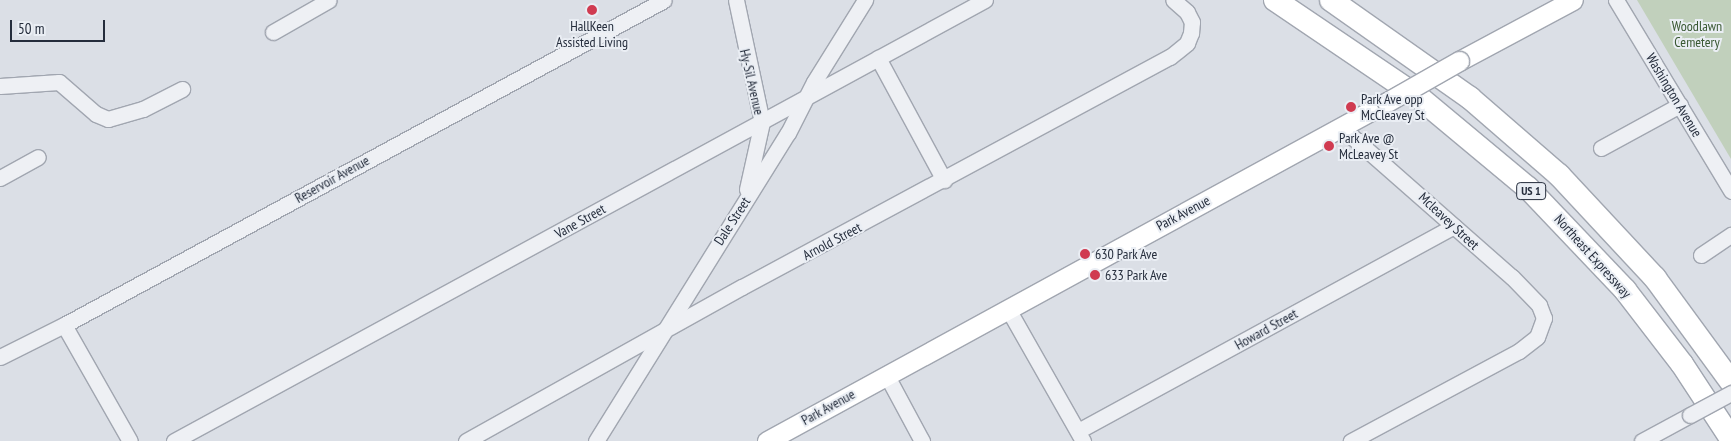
<!DOCTYPE html>
<style>
body{margin:0}
#map{position:relative;width:1731px;height:441px;overflow:hidden;background:#dbdfe6;font-family:"PT Sans Narrow",sans-serif}
div>[style]{position:absolute}
[style*='--x']{left:calc(var(--x)*1px);top:calc(var(--y)*1px);width:calc(var(--w)*1px);rotate:calc(var(--a)*1deg)}
.green>*{inset:0;background:#c1d0bc}
.roads{filter:drop-shadow(1px 0 #a1a6b0) drop-shadow(-1px 0 #a1a6b0) drop-shadow(0 1px #a1a6b0) drop-shadow(0 -1px #a1a6b0)}
.minor>*{height:15px;margin:-7.5px;padding:0 7.5px;transform-origin:7.5px;border-radius:7.5px;background:#eef0f4}
.major>*{height:19px;margin:-9.5px;padding:0 9.5px;transform-origin:9.5px;border-radius:9.5px;background:#fff}
.highway>*{height:22px;margin:-11px;padding:0 11px;transform-origin:11px;border-radius:11px;background:#fff}
.bridges{filter:drop-shadow(1px 0 #a1a6b0) drop-shadow(-1px 0 #a1a6b0) drop-shadow(0 1px #a1a6b0) drop-shadow(0 -1px #a1a6b0)}
.minor-bridge>*{height:15px;margin:-7.5px;padding:0 7.5px;transform-origin:7.5px;border-radius:7.5px;background:#eef0f4}
.major-bridge>*{height:19px;margin:-9.5px;padding:0 9.5px;transform-origin:9.5px;border-radius:9.5px;background:#fff}
.dots>*{width:14px;height:14px;translate:-50% -50%;box-sizing:border-box;border:2px solid #eaeef4;border-radius:50%}
span{translate:-50% -50%;white-space:nowrap;text-align:center;line-height:1.15;-webkit-text-stroke:4px #eaeef4;paint-order:stroke}
.shield-label span{padding:1px 4px;background:#eaeef4;border:1px solid;border-radius:4px;-webkit-text-stroke-width:0}
.shield-label{font-size:12px;color:#252d3c;font-weight:700}
.poi-label{font-size:14px;color:#252d3c}
.left{translate:0 -50%;text-align:left}
.park-label{font-size:14px;color:#395832}
.street-label{font-size:14px;color:#252d3c}
.scale{position:absolute;left:10px;top:20px;width:95px;height:22px;box-sizing:border-box;border:2px solid #252d3c;border-top:0;padding-left:6px;font-size:15px;line-height:18px;white-space:nowrap;color:#252d3c;-webkit-text-stroke:4px #eaeef4;paint-order:stroke}
</style>
<div id="map">
<div class="green">
<div style="clip-path:polygon(1637px 0,1731px 0,1731px 159px)"></div>
</div>
<div class="roads">
<div class="minor">
<div style="--x:736;--y:0;--w:125;--a:78"></div>
<div style="--x:762;--y:122;--w:69;--a:102.6"></div>
<div style="--x:1616;--y:0;--w:223;--a:58.9"></div>
<div style="--x:273;--y:32;--w:64;--a:-29.7"></div>
<div style="--x:878;--y:58;--w:139;--a:61.6"></div>
<div style="--x:0;--y:86;--w:59;--a:-3.9"></div>
<div style="--x:59;--y:82;--w:49;--a:40.9"></div>
<div style="--x:96;--y:114;--w:13;--a:23"></div>
<div style="--x:108;--y:119;--w:36;--a:-16"></div>
<div style="--x:143;--y:109;--w:44;--a:-27.1"></div>
<div style="--x:1341;--y:127;--w:227;--a:41.3"></div>
<div style="--x:1512;--y:277;--w:39;--a:46"></div>
<div style="--x:1539;--y:305;--w:14;--a:69"></div>
<div style="--x:1544;--y:318;--w:20;--a:110"></div>
<div style="--x:1537;--y:337;--w:23;--a:142"></div>
<div style="--x:1519;--y:351;--w:191;--a:151.8"></div>
<div style="--x:1601;--y:148;--w:90;--a:-28.6"></div>
<div style="--x:0;--y:178;--w:43;--a:-28.9"></div>
<div style="--x:1701;--y:255;--w:36;--a:-34"></div>
<div style="--x:1008;--y:309;--w:152;--a:60.4"></div>
<div style="--x:64;--y:325;--w:133;--a:60.4"></div>
<div style="--x:0;--y:357;--w:72;--a:-26.6"></div>
<div style="--x:64;--y:325;--w:682;--a:-28.44"></div>
<div style="--x:887;--y:376;--w:74;--a:61.7"></div>
<div style="--x:1078;--y:431;--w:428;--a:-28.6"></div>
<div style="--x:174;--y:441;--w:923;--a:-28.54"></div>
<div style="--x:466;--y:441;--w:316;--a:-29.2"></div>
<div style="--x:742;--y:287;--w:486;--a:-28.3"></div>
<div style="--x:1170;--y:57;--w:22;--a:-39"></div>
<div style="--x:1187;--y:43;--w:11;--a:-68"></div>
<div style="--x:1191;--y:33;--w:11;--a:-85"></div>
<div style="--x:1192;--y:22;--w:11;--a:-117"></div>
<div style="--x:1187;--y:12;--w:18;--a:-139"></div>
<div style="--x:596;--y:441;--w:363;--a:-58.1"></div>
<div style="--x:788;--y:133;--w:57;--a:-63"></div>
<div style="--x:814;--y:82;--w:97;--a:-58.1"></div>
<div style="--x:1642;--y:441;--w:55;--a:-28.4"></div>
</div>
<div class="major">
<div style="--x:1459;--y:61;--w:129;--a:-28.2"></div>
<div style="--x:767;--y:441;--w:707;--a:-28.67"></div>
</div>
<div class="highway">
<div style="--x:1275;--y:0;--w:176;--a:34.1"></div>
<div style="--x:1421;--y:99;--w:139;--a:39.8"></div>
<div style="--x:1528;--y:188;--w:141;--a:46.4"></div>
<div style="--x:1625;--y:290;--w:93;--a:52.4"></div>
<div style="--x:1682;--y:364;--w:90;--a:56.8"></div>
<div style="--x:1331;--y:0;--w:170;--a:35.2"></div>
<div style="--x:1470;--y:98;--w:118;--a:40.9"></div>
<div style="--x:1559;--y:175;--w:141;--a:47"></div>
<div style="--x:1655;--y:278;--w:129;--a:53.8"></div>
</div>
</div>
<div class="bridges">
<div class="minor-bridge">
<div style="--x:1690;--y:415;--w:47;--a:-28.2"></div>
</div>
<div class="major-bridge">
<div style="--x:1387;--y:102;--w:83;--a:-29.7"></div>
</div>
</div>
<div class="dots">
<div style="left:592px;top:10px;background:#d03b51"></div>
<div style="left:1351px;top:107px;background:#d03b51"></div>
<div style="left:1329px;top:146px;background:#d03b51"></div>
<div style="left:1085px;top:254px;background:#d03b51"></div>
<div style="left:1095px;top:275px;background:#d03b51"></div>
</div>
<div class="shield-label">
<span style="left:1531px;top:191px">US 1</span>
</div>
<div class="poi-label">
<span style="left:592px;top:34px">HallKeen<br>Assisted Living</span>
<span class="left" style="left:1361px;top:107px">Park Ave opp<br>McCleavey St</span>
<span class="left" style="left:1339px;top:146px">Park Ave @<br>McLeavey St</span>
<span class="left" style="left:1095px;top:254px">630 Park Ave</span>
<span class="left" style="left:1105px;top:275px">633 Park Ave</span>
</div>
<div class="park-label">
<span style="left:1697px;top:34px">Woodlawn<br>Cemetery</span>
</div>
<div class="street-label">
<span style="left:752px;top:82px;rotate:77deg">Hy-Sil Avenue</span>
<span style="left:1674px;top:95px;rotate:59deg">Washington Avenue</span>
<span style="left:332px;top:179px;rotate:-29deg">Reservoir Avenue</span>
<span style="left:1183px;top:213px;rotate:-28deg">Park Avenue</span>
<span style="left:580px;top:221px;rotate:-29deg">Vane Street</span>
<span style="left:732px;top:221px;rotate:-57deg">Dale Street</span>
<span style="left:1449px;top:221px;rotate:43deg">Mcleavey Street</span>
<span style="left:832px;top:241px;rotate:-28deg">Arnold Street</span>
<span style="left:1593px;top:256px;rotate:48deg">Northeast Expressway</span>
<span style="left:1266px;top:329px;rotate:-29deg">Howard Street</span>
<span style="left:828px;top:407px;rotate:-29deg">Park Avenue</span>
</div>
<div class="scale">50 m</div>
</div>
